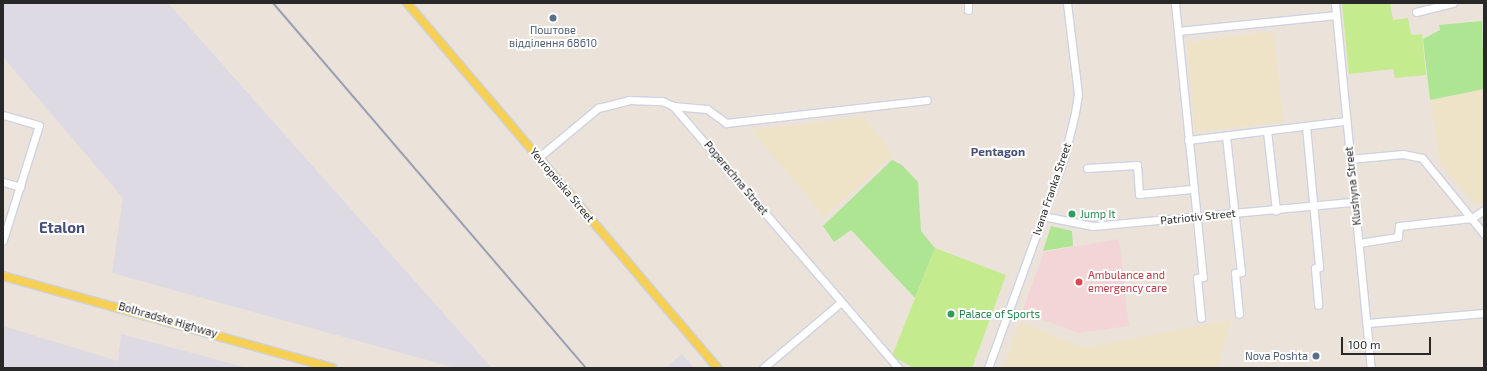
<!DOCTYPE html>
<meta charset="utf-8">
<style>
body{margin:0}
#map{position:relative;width:1487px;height:371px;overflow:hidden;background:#ebe3d9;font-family:"Exo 2",sans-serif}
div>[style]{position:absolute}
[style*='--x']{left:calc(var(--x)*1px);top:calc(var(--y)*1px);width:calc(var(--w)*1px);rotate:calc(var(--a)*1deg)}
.industrial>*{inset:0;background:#dddae3}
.education>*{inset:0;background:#eee2c7}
.medical>*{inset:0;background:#f3d5d7}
.green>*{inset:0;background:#aee593}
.pitch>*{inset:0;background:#c4ec8e}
.roads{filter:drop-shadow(1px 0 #ced2e2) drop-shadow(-1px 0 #ced2e2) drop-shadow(0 1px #ced2e2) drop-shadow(0 -1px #ced2e2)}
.minor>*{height:7px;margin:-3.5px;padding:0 3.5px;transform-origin:3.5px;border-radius:3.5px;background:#fff}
.major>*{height:8px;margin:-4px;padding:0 4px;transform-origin:4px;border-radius:4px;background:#f5d054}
.rail>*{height:2px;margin:-1px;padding:0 1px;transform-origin:1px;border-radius:1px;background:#9c9fb3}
.dots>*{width:11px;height:11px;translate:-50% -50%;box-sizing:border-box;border:2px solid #fff;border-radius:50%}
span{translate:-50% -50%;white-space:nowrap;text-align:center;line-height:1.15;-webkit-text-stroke:4px #fff;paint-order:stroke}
.service-label{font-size:11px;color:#4e5e75}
.right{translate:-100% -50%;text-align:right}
.street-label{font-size:11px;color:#282828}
.leisure-label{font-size:11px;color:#27864d}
.left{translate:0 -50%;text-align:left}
.health-label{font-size:11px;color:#be3a42}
.neighbourhood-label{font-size:12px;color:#47507a;font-weight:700}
.district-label{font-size:15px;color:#47507a;font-weight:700}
.frame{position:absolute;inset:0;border:4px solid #282828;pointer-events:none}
.scale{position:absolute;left:1341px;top:337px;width:90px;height:18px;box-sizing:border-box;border:2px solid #282828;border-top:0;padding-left:5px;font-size:12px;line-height:14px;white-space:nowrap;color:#282828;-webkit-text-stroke:3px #fff;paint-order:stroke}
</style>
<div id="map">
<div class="industrial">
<div style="clip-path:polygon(3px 3px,168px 3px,492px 368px,456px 368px,112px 273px,123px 198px,3px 57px)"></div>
<div style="clip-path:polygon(3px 326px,118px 361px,121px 334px,248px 368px,3px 368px)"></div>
<div style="clip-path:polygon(682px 354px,694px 368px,670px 368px,668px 366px)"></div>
</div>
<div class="education">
<div style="clip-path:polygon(1274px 31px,1283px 122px,1195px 132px,1187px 43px)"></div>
<div style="clip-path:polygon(1484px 89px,1484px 201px,1477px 206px,1440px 162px,1430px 100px)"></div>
<div style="clip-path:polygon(864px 117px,893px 155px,824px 217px,752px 130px)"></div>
<div style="clip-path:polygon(1231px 320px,1217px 368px,1003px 368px,1020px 322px,1084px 348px)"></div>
</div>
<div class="medical">
<div style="clip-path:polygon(1119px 239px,1129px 326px,1078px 333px,1022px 312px,1044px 252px)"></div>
</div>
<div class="green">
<div style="clip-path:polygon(1482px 21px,1484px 89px,1430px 100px,1423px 39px,1440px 30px,1439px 25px)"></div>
<div style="clip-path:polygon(892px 160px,902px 165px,918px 182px,921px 231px,935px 248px,915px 298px,851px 230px,834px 242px,823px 226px)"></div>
<div style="clip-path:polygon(1051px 226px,1072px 231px,1073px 246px,1043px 251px)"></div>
</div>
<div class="pitch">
<div style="clip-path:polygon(1342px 3px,1390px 3px,1393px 20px,1408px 18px,1411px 35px,1422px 34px,1426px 75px,1395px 78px,1393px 69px,1349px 74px)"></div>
<div style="clip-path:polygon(935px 248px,1006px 275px,972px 368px,914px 368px,892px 356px)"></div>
</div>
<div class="roads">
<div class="minor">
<div style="--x:1175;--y:3;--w:275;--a:84.2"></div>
<div style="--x:1203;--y:277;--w:6;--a:171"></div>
<div style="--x:1197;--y:278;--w:40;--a:84.3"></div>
<div style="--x:1335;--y:3;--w:367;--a:84.4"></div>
<div style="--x:968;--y:10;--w:7;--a:-90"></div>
<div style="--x:1416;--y:12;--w:38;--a:-14"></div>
<div style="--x:1178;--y:31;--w:159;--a:-5.8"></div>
<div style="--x:673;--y:106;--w:34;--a:5"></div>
<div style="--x:707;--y:109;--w:24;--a:36"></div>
<div style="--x:726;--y:123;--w:202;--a:-6.5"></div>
<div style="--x:3;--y:115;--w:37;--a:16"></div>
<div style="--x:39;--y:125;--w:121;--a:107.4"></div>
<div style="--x:1306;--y:126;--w:142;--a:84.7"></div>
<div style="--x:1319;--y:267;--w:4;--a:166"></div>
<div style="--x:1315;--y:268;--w:37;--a:85"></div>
<div style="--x:1267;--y:131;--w:80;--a:83.5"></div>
<div style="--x:1226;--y:136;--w:137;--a:83.7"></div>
<div style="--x:1241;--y:272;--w:6;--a:171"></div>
<div style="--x:1235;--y:273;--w:41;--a:84.4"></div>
<div style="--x:1188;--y:140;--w:159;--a:-6.9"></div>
<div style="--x:539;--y:157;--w:77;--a:-39.7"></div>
<div style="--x:598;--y:108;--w:32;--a:-14"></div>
<div style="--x:629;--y:100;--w:33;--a:2"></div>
<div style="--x:662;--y:101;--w:12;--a:24"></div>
<div style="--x:673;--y:106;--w:345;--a:49.3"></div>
<div style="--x:1350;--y:159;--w:53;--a:-5.4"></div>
<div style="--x:1403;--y:154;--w:19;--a:12"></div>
<div style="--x:1422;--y:158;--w:98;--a:50.8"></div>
<div style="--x:1087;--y:168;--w:50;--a:-3.4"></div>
<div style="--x:1137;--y:165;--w:29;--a:86"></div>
<div style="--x:1139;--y:194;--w:53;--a:-5.4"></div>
<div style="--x:3;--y:182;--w:18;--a:16"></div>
<div style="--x:1043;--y:216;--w:51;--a:11.3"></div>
<div style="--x:1093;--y:226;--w:262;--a:-5.3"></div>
<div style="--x:1359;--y:243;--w:39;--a:-9"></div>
<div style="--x:1398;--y:237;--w:11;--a:-85"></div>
<div style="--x:1399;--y:226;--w:73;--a:-6.3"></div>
<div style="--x:1472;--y:218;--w:14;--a:-34"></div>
<div style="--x:1368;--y:323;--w:116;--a:-4.9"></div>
<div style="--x:763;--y:368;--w:101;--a:-40.2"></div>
<div style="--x:988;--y:368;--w:223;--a:-70.1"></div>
<div style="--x:1064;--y:158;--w:46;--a:-76.3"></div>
<div style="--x:1075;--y:113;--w:19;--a:-81"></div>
<div style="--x:1078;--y:94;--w:92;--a:-96.9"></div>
</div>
<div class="major">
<div style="--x:407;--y:3;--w:480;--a:49.6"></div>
<div style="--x:3;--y:276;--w:342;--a:15.6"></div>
</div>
</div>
<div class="rail">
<div style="--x:273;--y:3;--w:481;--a:49.4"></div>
</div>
<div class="dots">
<div style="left:553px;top:18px;background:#5c6f8a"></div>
<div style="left:1072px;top:214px;background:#2e9e5b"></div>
<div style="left:1079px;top:282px;background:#e0444e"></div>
<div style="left:951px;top:314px;background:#2e9e5b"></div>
<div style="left:1316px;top:356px;background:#5c6f8a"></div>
</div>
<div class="service-label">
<span style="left:553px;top:37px">Поштове<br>відділення 68610</span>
<span class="right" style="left:1308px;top:356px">Nova Poshta</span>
</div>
<div class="street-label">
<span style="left:736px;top:178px;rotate:50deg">Poperechna Street</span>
<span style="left:562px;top:185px;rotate:50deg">Yevropeiska Street</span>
<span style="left:1353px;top:186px;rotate:-96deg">Klushyna Street</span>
<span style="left:1052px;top:189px;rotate:-71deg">Ivana Franka Street</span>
<span style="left:1198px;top:217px;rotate:-6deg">Patriotiv Street</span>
<span style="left:168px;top:320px;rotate:16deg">Bolhradske Highway</span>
</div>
<div class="leisure-label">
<span class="left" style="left:1080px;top:214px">Jump It</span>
<span class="left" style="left:959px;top:314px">Palace of Sports</span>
</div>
<div class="health-label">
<span class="left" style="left:1088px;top:282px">Ambulance and<br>emergency care</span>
</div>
<div class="neighbourhood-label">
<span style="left:998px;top:152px">Pentagon</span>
</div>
<div class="district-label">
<span style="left:62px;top:228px">Etalon</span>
</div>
<div class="frame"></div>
<div class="scale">100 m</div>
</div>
